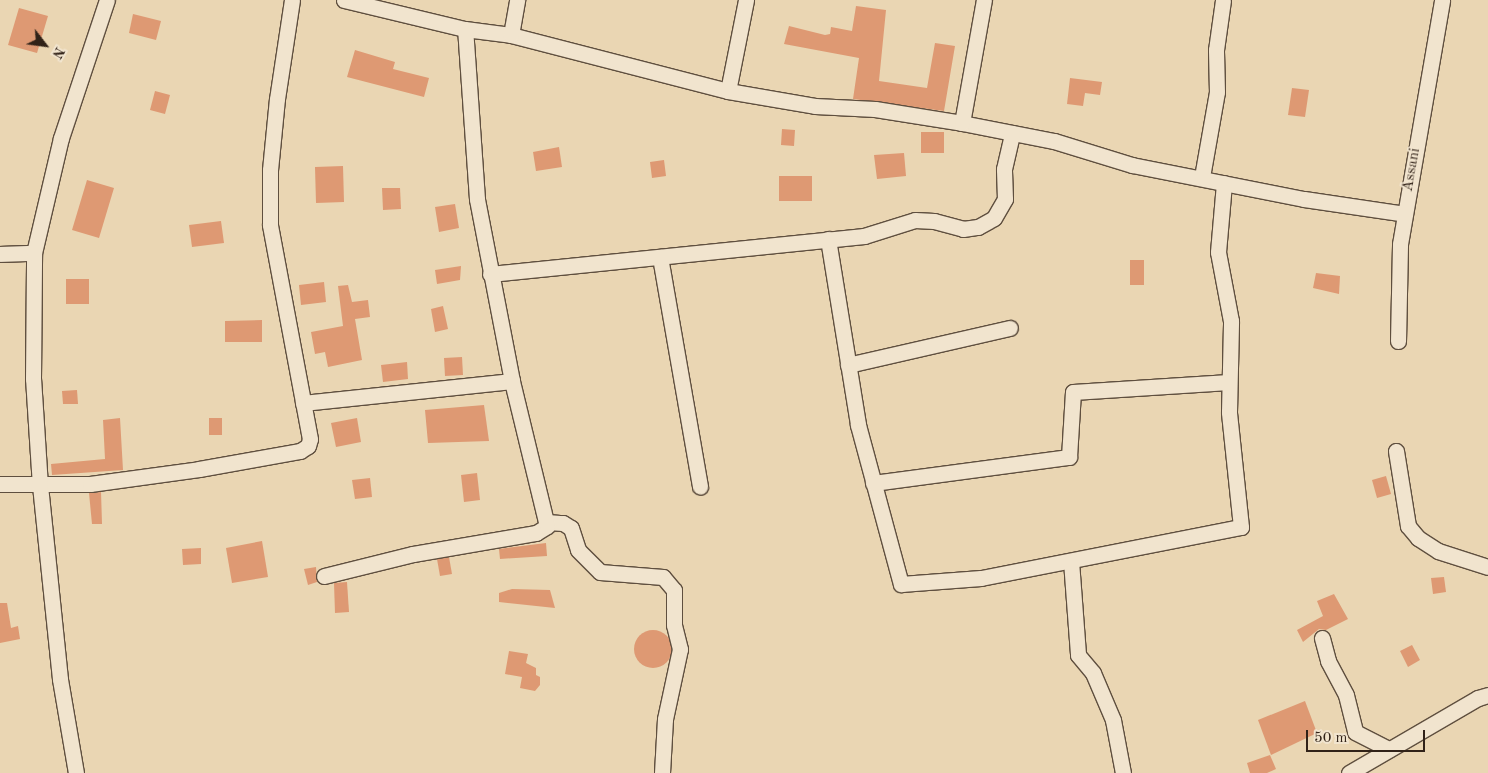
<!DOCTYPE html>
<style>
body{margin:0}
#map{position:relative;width:1488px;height:773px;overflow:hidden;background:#ead6b3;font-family:"Old Standard TT",serif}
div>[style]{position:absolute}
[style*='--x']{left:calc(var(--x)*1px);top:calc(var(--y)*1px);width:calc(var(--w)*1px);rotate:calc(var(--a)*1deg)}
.building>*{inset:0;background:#de9973}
.round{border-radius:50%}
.roads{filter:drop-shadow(1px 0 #5f4f3f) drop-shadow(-1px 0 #5f4f3f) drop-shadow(0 1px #5f4f3f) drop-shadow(0 -1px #5f4f3f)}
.minor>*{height:15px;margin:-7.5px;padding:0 7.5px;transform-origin:7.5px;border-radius:7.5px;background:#f1e4ce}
span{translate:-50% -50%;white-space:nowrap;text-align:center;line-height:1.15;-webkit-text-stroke:4px #f1e4ce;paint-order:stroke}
.street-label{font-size:15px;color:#312218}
.north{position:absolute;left:20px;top:20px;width:50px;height:50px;-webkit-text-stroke:4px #f1e4ce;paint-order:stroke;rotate:120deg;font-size:14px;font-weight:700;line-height:20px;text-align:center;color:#312218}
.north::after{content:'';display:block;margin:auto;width:18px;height:22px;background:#312218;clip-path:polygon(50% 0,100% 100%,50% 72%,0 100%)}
.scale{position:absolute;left:1306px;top:730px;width:119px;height:22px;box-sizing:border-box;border:2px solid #312218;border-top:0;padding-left:6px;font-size:15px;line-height:18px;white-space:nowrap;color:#312218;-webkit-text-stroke:4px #f1e4ce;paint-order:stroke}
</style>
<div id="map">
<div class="building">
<div style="clip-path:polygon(856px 6px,886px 10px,879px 81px,927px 88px,935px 43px,955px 46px,944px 111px,853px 99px,859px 58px,784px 44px,789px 26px,825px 35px,830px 34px,831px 27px,852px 31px)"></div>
<div style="clip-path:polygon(19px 8px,48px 16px,37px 53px,8px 45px)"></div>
<div style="clip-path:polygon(133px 14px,161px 21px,156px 40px,129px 33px)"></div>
<div style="clip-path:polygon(355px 50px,395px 62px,393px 69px,429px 78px,424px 97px,347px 77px)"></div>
<div style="clip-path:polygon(1070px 78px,1102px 82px,1100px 95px,1085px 93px,1083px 106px,1067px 104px)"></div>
<div style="clip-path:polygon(1292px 88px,1309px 90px,1305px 117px,1288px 115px)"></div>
<div style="clip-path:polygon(155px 91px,170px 95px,165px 114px,150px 110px)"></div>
<div style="clip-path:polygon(782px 129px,795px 130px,794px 146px,781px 145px)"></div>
<div style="clip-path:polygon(921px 132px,944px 132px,944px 153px,921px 153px)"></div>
<div style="clip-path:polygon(559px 147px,562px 167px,536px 171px,533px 152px)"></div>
<div style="clip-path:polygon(904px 153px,906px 176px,877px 179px,874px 155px)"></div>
<div style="clip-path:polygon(664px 160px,666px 176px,652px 178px,650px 162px)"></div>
<div style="clip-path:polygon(343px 166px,344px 202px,316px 203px,315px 167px)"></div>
<div style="clip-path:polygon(779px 176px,812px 176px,812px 201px,779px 201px)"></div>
<div style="clip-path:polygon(87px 180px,114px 188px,99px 238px,72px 230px)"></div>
<div style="clip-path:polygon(382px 188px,400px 188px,401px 209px,383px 210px)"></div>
<div style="clip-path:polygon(455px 204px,459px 228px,439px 232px,435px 207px)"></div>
<div style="clip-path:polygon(221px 221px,224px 243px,192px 247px,189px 225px)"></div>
<div style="clip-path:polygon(1130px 260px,1144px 260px,1144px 285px,1130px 285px)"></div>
<div style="clip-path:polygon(461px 266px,460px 280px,437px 284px,435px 270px)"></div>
<div style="clip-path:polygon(1316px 273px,1340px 276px,1339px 294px,1313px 288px)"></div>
<div style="clip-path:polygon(66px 279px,89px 279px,89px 304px,66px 304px)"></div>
<div style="clip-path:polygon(324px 282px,326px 302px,301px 305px,299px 285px)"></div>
<div style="clip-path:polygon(348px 285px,352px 302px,368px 300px,370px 317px,355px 319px,362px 360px,328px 367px,325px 352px,315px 354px,311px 332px,343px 326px,338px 286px)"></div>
<div style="clip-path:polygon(443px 306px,448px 329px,435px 332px,431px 309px)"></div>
<div style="clip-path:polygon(262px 320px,262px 342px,225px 342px,225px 321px)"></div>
<div style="clip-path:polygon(462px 357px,463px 375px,445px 376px,444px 358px)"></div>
<div style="clip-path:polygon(407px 362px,408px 379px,383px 382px,381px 365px)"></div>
<div style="clip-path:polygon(77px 390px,78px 404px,63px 404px,62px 391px)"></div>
<div style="clip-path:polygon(484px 405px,489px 441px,428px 443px,425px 410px)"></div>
<div style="clip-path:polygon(120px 418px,123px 470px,52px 475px,51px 464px,105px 459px,103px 420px)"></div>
<div style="clip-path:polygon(209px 418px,222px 418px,222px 435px,209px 435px)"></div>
<div style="clip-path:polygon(357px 418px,361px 442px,336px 447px,331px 423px)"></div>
<div style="clip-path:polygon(477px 473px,480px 500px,464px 502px,461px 475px)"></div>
<div style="clip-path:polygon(1386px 476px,1391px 494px,1377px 498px,1372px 480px)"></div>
<div style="clip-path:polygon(370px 478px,372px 497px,355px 499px,352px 480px)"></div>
<div style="clip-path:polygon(101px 492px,102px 524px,92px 524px,89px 493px)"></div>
<div style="clip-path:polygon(262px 541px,268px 577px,232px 583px,226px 548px)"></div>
<div style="clip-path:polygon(546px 543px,547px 556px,500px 559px,499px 549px)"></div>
<div style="clip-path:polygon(201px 548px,201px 564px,183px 565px,182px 549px)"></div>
<div style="clip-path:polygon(449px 557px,452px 574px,440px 576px,437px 559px)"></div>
<div style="clip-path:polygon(316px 567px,317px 582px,308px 585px,304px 569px)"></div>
<div style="clip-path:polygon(1444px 577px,1446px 592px,1433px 594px,1431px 578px)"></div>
<div style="clip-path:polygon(347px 582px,349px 612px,335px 613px,334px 583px)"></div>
<div style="clip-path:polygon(512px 589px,550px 590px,555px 608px,499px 602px,499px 593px)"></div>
<div style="clip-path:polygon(1334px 594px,1348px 619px,1326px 630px,1319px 629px,1303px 642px,1297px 630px,1323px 616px,1317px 601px)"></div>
<div style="clip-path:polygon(0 603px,7px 603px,11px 628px,18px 626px,20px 639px,0 643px)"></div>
<div class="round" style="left:634px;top:630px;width:38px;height:38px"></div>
<div style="clip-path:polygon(1412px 645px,1420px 660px,1408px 667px,1400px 651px)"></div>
<div style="clip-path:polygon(509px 651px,528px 654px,526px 663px,536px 668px,536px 675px,540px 677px,540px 685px,535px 691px,520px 688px,522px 677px,505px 674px)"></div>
<div style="clip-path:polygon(1305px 701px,1317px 733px,1271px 755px,1258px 720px)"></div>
<div style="clip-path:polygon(1270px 755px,1276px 769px,1267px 773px,1250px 773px,1247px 763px)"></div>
</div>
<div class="roads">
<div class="minor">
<div style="--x:344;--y:0;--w:124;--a:13.5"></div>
<div style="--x:465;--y:29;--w:46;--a:7.4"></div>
<div style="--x:511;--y:35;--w:224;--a:14.5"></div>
<div style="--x:728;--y:91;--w:88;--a:9.8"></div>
<div style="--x:815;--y:106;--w:60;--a:2.9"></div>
<div style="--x:875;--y:109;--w:88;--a:9.1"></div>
<div style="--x:962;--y:123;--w:94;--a:11.1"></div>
<div style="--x:1054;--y:141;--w:82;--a:17.1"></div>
<div style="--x:1132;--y:165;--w:175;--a:11.2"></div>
<div style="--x:1304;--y:199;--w:102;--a:8.4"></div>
<div style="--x:511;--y:35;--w:36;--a:-80"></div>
<div style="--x:728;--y:91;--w:93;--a:-78.8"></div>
<div style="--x:962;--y:123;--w:125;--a:-79.9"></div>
<div style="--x:1202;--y:177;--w:86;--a:-80"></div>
<div style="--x:1217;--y:92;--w:42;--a:-91.4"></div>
<div style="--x:1216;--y:50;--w:50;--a:-82"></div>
<div style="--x:828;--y:239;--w:188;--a:80.8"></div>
<div style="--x:858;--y:425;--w:165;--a:74.9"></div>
<div style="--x:901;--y:584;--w:80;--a:-4.3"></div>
<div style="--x:981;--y:578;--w:265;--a:-11.1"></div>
<div style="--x:1241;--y:527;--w:116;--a:-96"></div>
<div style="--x:1229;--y:412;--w:91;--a:-88.7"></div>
<div style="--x:1231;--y:321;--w:70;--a:-100.7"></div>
<div style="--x:1218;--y:252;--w:69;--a:-85"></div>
<div style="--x:0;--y:254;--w:34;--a:-2"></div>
<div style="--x:660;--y:257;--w:233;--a:80.1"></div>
<div style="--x:490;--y:274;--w:376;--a:-5.8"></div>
<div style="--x:864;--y:236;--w:53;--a:-17.4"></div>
<div style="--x:915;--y:220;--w:19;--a:3"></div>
<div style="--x:934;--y:221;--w:30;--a:15"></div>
<div style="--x:963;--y:229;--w:15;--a:-8"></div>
<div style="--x:978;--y:227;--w:18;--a:-29"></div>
<div style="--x:994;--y:218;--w:22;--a:-60"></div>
<div style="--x:1005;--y:199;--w:30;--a:-92"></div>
<div style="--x:1004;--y:169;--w:37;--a:-77"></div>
<div style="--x:1398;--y:341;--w:97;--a:-88.8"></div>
<div style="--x:1400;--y:244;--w:248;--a:-80.2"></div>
<div style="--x:848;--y:365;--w:166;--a:-12.9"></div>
<div style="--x:303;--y:403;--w:210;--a:-6"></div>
<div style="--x:1396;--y:451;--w:76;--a:80.9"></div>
<div style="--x:1408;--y:526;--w:16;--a:50"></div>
<div style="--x:1418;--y:538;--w:24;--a:33"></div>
<div style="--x:1438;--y:551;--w:52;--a:17.7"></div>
<div style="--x:873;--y:483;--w:198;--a:-7.6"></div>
<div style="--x:1069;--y:457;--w:65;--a:-86.5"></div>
<div style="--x:1073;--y:392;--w:156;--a:-3.7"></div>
<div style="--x:0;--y:484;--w:90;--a:0"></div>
<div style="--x:90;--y:484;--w:110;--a:-7.8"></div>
<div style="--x:199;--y:469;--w:103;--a:-10.1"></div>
<div style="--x:300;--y:451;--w:9;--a:-32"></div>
<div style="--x:308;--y:446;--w:7;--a:-74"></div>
<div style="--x:310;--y:439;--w:218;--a:-100.6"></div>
<div style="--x:270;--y:225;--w:55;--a:-90"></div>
<div style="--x:270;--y:170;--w:71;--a:-84.4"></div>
<div style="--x:277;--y:99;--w:100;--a:-81.4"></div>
<div style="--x:547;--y:522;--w:16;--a:4"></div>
<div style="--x:563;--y:523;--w:9;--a:32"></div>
<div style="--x:571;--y:528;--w:23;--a:72"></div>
<div style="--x:578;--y:550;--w:31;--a:45"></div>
<div style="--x:600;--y:572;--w:63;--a:4.5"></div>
<div style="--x:663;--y:577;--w:17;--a:50"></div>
<div style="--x:674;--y:590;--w:35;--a:90"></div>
<div style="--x:674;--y:625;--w:25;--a:76"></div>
<div style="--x:680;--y:649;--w:72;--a:102.1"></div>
<div style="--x:665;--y:719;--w:54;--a:93.2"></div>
<div style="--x:1071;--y:561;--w:94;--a:85.7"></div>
<div style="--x:1078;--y:655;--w:23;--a:50"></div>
<div style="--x:1093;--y:673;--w:51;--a:66.9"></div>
<div style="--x:1113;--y:720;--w:54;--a:79.3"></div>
<div style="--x:324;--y:576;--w:92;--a:-13.9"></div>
<div style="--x:413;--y:554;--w:125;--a:-9.7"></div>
<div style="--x:536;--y:533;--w:13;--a:-32"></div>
<div style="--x:547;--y:526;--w:149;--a:-103.6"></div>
<div style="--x:512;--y:381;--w:185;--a:-100.9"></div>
<div style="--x:477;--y:199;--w:170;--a:-94"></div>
<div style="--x:1322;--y:638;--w:24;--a:75"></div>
<div style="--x:1328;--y:661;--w:38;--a:62"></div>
<div style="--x:1346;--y:695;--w:38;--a:76"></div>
<div style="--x:1355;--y:732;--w:38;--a:27"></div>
<div style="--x:76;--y:773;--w:95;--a:-99.7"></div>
<div style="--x:60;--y:679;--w:194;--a:-95.9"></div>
<div style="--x:40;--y:486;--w:107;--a:-93.7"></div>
<div style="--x:33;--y:379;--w:126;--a:-89.5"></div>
<div style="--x:34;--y:253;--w:118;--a:-76.8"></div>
<div style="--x:61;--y:138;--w:145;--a:-71.6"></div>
<div style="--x:1349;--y:773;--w:149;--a:-30.2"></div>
<div style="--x:1478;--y:698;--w:10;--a:-17"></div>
</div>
</div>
<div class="street-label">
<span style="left:1412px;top:170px;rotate:-80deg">Assani</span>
</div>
<div class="north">N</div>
<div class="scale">50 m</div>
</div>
